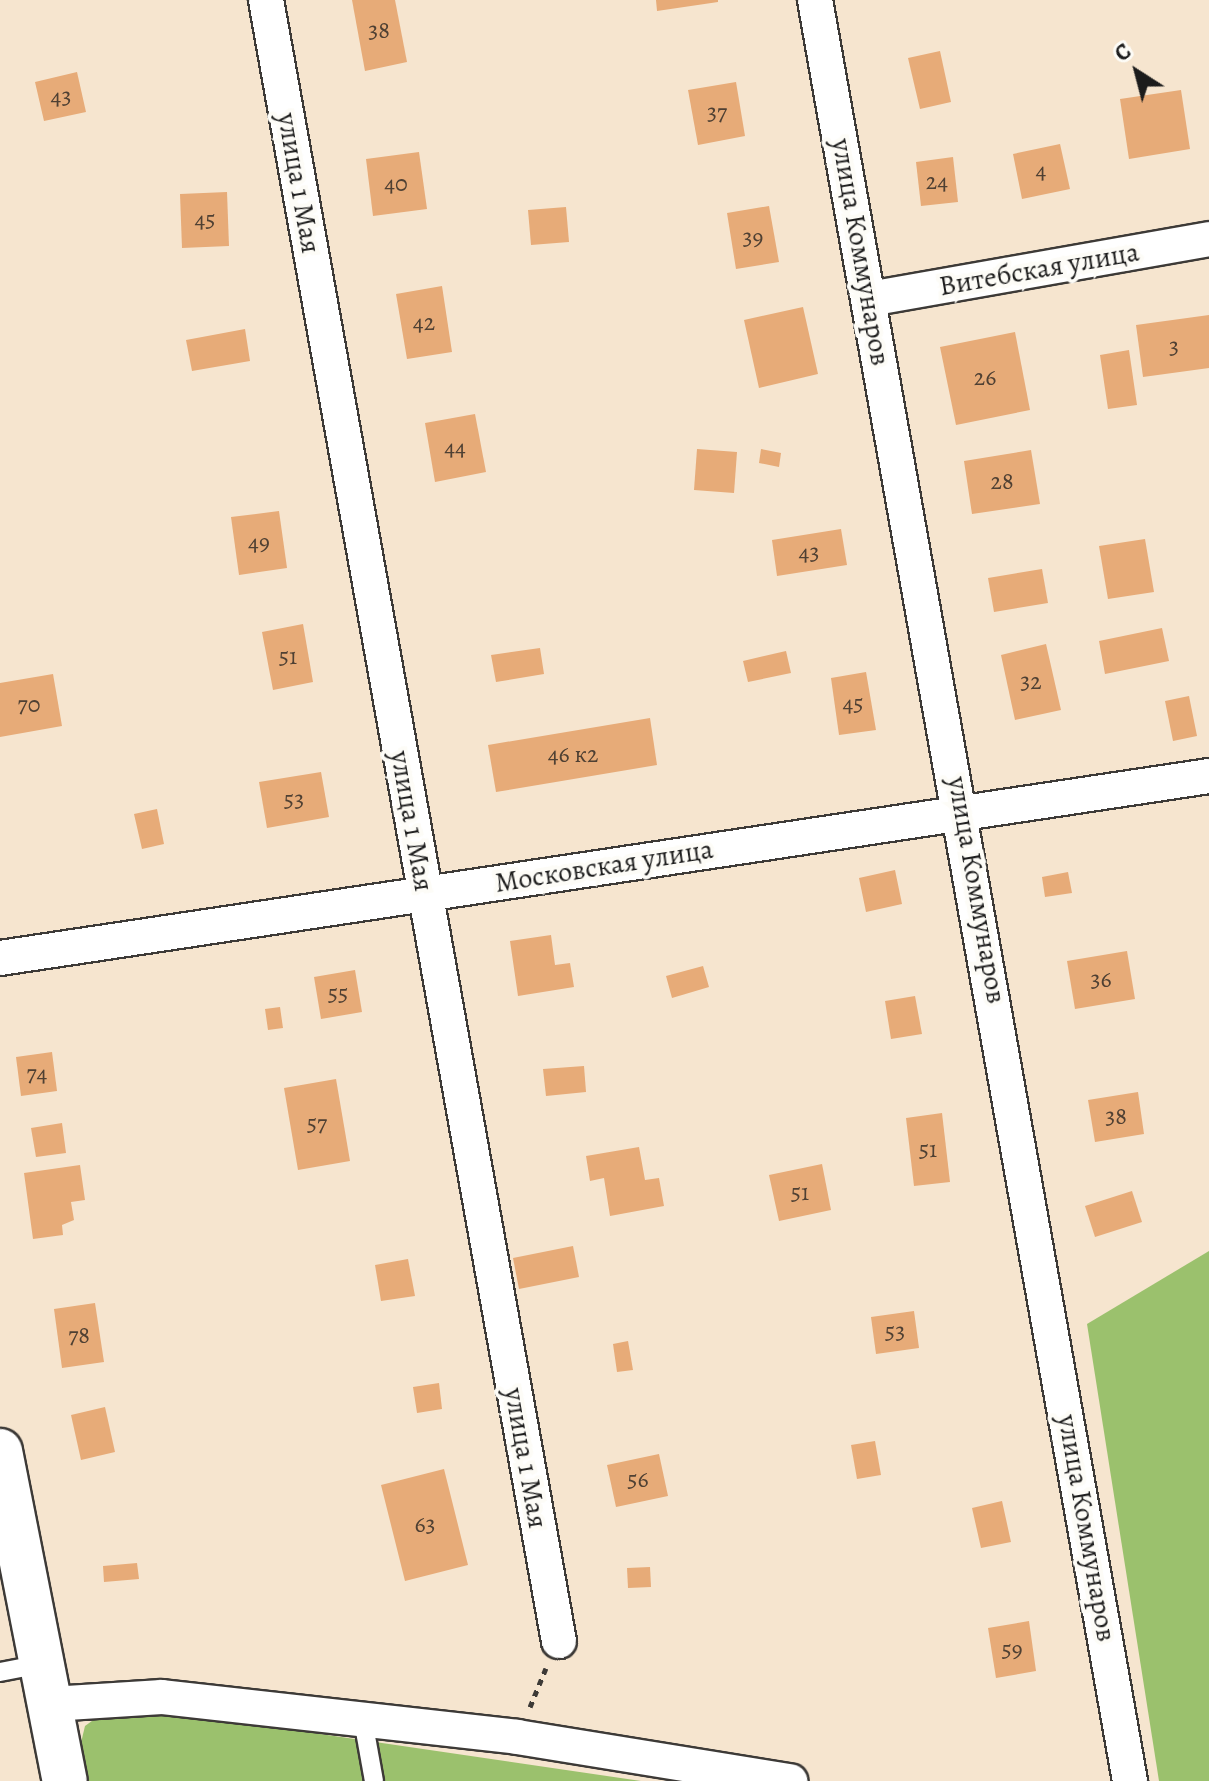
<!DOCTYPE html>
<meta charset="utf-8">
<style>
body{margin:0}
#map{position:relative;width:1209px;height:1781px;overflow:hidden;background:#f6e5cf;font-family:Alegreya,serif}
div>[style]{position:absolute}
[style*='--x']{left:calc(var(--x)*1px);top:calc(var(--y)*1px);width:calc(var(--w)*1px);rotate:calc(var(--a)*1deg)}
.green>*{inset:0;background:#9bc16d}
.building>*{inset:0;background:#e7ab78}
.path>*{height:5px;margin-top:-2.5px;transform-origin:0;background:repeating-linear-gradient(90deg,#3d3a37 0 6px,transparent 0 12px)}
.roads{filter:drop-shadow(2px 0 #3d3a37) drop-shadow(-2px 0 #3d3a37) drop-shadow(0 2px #3d3a37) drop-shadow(0 -2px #3d3a37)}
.service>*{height:18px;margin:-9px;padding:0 9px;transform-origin:9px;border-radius:9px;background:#fff}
.minor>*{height:34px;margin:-17px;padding:0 17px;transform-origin:17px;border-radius:17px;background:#fff}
.tertiary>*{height:44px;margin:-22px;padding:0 22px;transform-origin:22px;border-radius:22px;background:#fff}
span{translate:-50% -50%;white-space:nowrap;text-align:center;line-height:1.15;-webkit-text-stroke:8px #fdfcf7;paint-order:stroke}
.number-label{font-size:24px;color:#4f4033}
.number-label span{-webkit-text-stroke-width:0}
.street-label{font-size:28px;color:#1c1c1c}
.north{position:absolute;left:1097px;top:32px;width:80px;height:80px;-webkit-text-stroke:6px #fdfcf7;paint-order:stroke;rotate:324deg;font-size:22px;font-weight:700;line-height:32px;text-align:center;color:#1c1c1c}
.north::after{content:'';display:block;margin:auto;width:28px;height:36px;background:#1c1c1c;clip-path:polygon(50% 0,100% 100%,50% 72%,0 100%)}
</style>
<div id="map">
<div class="green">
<div style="clip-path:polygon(1209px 1251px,1209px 1781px,1159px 1781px,1087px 1324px)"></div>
<div style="clip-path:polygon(103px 1713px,177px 1713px,641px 1781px,85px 1781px,79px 1751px,85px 1726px)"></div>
</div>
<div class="building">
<div style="clip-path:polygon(352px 0,395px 0,407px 62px,365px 71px)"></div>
<div style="clip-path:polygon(656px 0,718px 0,718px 2px,657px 11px)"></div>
<div style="clip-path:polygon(940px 51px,951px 102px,920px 109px,908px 58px)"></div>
<div style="clip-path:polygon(77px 72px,86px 112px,44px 121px,35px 82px)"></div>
<div style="clip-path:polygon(736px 82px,745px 136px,698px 145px,688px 90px)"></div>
<div style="clip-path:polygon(1181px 90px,1190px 149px,1129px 159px,1120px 99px)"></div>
<div style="clip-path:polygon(1060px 144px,1070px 189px,1022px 199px,1013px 154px)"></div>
<div style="clip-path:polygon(419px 152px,427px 209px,373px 216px,366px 159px)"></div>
<div style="clip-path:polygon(953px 157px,958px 202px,921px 206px,916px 162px)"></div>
<div style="clip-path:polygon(227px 192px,229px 246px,182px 248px,180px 194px)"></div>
<div style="clip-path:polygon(769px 206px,779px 262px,736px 269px,727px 213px)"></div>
<div style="clip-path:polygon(566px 207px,569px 242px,531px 245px,528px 210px)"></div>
<div style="clip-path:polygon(442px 286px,452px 352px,407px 359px,396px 294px)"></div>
<div style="clip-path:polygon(803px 307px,818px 374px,759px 388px,744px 320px)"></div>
<div style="clip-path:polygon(1209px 315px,1209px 368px,1143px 377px,1136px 325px)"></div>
<div style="clip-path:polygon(245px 329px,250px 361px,192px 371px,186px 340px)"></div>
<div style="clip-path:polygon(1015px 332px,1030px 410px,956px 425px,940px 347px)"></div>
<div style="clip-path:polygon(1129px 350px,1137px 405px,1108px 409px,1100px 355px)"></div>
<div style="clip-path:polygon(475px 414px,486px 472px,435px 482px,425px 423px)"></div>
<div style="clip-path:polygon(697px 449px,737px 452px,734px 493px,694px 490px)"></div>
<div style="clip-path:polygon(761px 449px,781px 453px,779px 467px,759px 463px)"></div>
<div style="clip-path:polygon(1031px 450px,1040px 504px,972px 514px,964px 461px)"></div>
<div style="clip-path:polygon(279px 511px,287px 568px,239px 575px,231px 517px)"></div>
<div style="clip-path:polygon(841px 529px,847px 565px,777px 576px,772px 540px)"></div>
<div style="clip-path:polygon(1145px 539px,1154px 592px,1108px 599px,1099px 546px)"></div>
<div style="clip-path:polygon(1042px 569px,1048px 603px,994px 612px,988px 578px)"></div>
<div style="clip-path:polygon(303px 624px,313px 682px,273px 690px,262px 632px)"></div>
<div style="clip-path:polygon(1162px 628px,1169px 661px,1105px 674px,1099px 641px)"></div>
<div style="clip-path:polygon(1046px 644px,1061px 710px,1015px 720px,1001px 655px)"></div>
<div style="clip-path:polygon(540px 648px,544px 674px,496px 682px,491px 655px)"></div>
<div style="clip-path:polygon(786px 651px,791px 673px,748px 682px,743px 661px)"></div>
<div style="clip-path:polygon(866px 672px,876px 730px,839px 735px,831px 678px)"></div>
<div style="clip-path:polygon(53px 674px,62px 726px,0 737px,0 683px)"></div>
<div style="clip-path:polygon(1189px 696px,1197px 736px,1173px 741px,1165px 701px)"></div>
<div style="clip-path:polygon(650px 718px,657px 765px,496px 792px,488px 745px)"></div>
<div style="clip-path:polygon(321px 772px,329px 817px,267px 828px,259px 782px)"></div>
<div style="clip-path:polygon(157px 809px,164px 844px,142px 849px,134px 814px)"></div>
<div style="clip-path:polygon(895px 870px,902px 904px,866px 912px,859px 878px)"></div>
<div style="clip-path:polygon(1068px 872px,1072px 893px,1045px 897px,1042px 877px)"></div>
<div style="clip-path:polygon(551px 935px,555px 965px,570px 963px,574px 987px,518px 996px,510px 941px)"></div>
<div style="clip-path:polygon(1127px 951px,1135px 999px,1075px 1009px,1067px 961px)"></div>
<div style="clip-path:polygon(703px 966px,709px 987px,672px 998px,666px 976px)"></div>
<div style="clip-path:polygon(355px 970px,362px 1012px,321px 1019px,314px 977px)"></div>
<div style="clip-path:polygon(915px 996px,922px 1034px,891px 1039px,885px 1001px)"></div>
<div style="clip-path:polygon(280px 1007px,283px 1028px,268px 1030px,265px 1009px)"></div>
<div style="clip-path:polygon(52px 1052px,57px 1091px,21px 1096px,16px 1057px)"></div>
<div style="clip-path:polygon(584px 1066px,586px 1092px,546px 1096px,543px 1069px)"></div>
<div style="clip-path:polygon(336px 1079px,350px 1161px,298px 1170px,284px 1088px)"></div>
<div style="clip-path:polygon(1138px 1092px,1144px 1134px,1095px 1142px,1088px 1100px)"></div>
<div style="clip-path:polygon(942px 1113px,950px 1182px,914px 1186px,906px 1118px)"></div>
<div style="clip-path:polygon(62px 1123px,66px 1153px,36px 1157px,31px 1128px)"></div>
<div style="clip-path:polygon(639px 1147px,645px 1180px,659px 1178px,664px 1206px,610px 1216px,604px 1178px,590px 1181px,586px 1156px)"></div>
<div style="clip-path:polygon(822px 1164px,831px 1210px,779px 1221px,769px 1175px)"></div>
<div style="clip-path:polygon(80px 1165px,85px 1200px,71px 1202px,74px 1220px,62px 1225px,63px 1235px,33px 1239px,24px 1173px)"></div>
<div style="clip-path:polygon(1132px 1191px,1142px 1222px,1095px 1237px,1085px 1206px)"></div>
<div style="clip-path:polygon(573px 1246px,579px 1277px,519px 1289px,513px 1258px)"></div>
<div style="clip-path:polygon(408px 1259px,415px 1296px,381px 1301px,375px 1265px)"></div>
<div style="clip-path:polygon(95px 1303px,104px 1362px,62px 1368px,54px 1309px)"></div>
<div style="clip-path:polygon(914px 1311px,919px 1348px,876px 1354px,871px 1317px)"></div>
<div style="clip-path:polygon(628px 1341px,633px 1370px,617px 1372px,613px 1344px)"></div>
<div style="clip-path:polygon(439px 1383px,442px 1409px,417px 1413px,413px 1387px)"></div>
<div style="clip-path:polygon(105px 1407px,115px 1452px,81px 1460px,71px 1415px)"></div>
<div style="clip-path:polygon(875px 1441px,881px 1475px,857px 1479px,851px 1445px)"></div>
<div style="clip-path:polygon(659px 1454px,668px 1496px,616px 1507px,607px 1465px)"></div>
<div style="clip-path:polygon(444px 1469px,468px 1565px,405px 1581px,381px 1485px)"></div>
<div style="clip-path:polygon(1002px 1501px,1011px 1542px,981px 1548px,972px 1508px)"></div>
<div style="clip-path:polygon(137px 1563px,139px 1579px,104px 1582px,103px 1566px)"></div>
<div style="clip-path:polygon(650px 1567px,651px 1587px,628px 1588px,627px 1568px)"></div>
<div style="clip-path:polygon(1029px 1621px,1036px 1671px,996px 1678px,988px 1628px)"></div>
</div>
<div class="path">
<div style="--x:530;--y:1707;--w:42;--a:-67.7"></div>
</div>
<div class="roads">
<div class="service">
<div style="--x:0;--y:1672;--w:25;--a:-11"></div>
<div style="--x:363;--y:1720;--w:62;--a:79.8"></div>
</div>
<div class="minor">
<div style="--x:266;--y:0;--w:1667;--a:79.88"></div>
<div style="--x:815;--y:0;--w:1809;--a:79.97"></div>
<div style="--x:869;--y:299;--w:345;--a:-10"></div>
<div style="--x:0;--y:958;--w:1223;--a:-8.56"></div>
<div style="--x:51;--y:1704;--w:111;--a:-3.6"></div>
<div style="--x:162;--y:1697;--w:357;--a:6.4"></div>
<div style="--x:517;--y:1737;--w:277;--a:9.2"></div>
</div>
<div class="tertiary">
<div style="--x:0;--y:1451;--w:336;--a:78.9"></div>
</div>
</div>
<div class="number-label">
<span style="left:379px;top:31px">38</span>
<span style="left:61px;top:97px">43</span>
<span style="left:717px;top:113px">37</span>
<span style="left:1041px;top:171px">4</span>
<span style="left:937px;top:182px">24</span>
<span style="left:396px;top:184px">40</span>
<span style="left:205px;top:220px">45</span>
<span style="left:753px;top:238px">39</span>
<span style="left:424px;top:323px">42</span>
<span style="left:1174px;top:347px">3</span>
<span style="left:985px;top:378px">26</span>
<span style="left:455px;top:448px">44</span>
<span style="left:1002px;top:482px">28</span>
<span style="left:259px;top:543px">49</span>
<span style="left:809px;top:553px">43</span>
<span style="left:288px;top:657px">51</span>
<span style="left:1031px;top:682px">32</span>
<span style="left:853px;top:704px">45</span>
<span style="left:29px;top:705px">70</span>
<span style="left:573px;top:755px">46 к2</span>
<span style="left:294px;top:800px">53</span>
<span style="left:1101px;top:980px">36</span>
<span style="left:338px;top:994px">55</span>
<span style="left:37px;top:1074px">74</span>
<span style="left:1116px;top:1117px">38</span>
<span style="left:317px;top:1124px">57</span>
<span style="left:928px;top:1150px">51</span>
<span style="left:800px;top:1193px">51</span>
<span style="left:895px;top:1332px">53</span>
<span style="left:79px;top:1336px">78</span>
<span style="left:638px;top:1480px">56</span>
<span style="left:425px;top:1525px">63</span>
<span style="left:1012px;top:1650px">59</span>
</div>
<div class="street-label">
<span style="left:299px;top:183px;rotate:80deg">улица 1 Мая</span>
<span style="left:861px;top:252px;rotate:80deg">улица Коммунаров</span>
<span style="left:1039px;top:269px;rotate:-10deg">Витебская улица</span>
<span style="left:412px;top:821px;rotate:80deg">улица 1 Мая</span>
<span style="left:604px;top:866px;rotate:-9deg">Московская улица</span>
<span style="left:977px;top:890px;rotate:80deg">улица Коммунаров</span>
<span style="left:526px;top:1458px;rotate:80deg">улица 1 Мая</span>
<span style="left:1087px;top:1528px;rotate:80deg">улица Коммунаров</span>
</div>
<div class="north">С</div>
</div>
